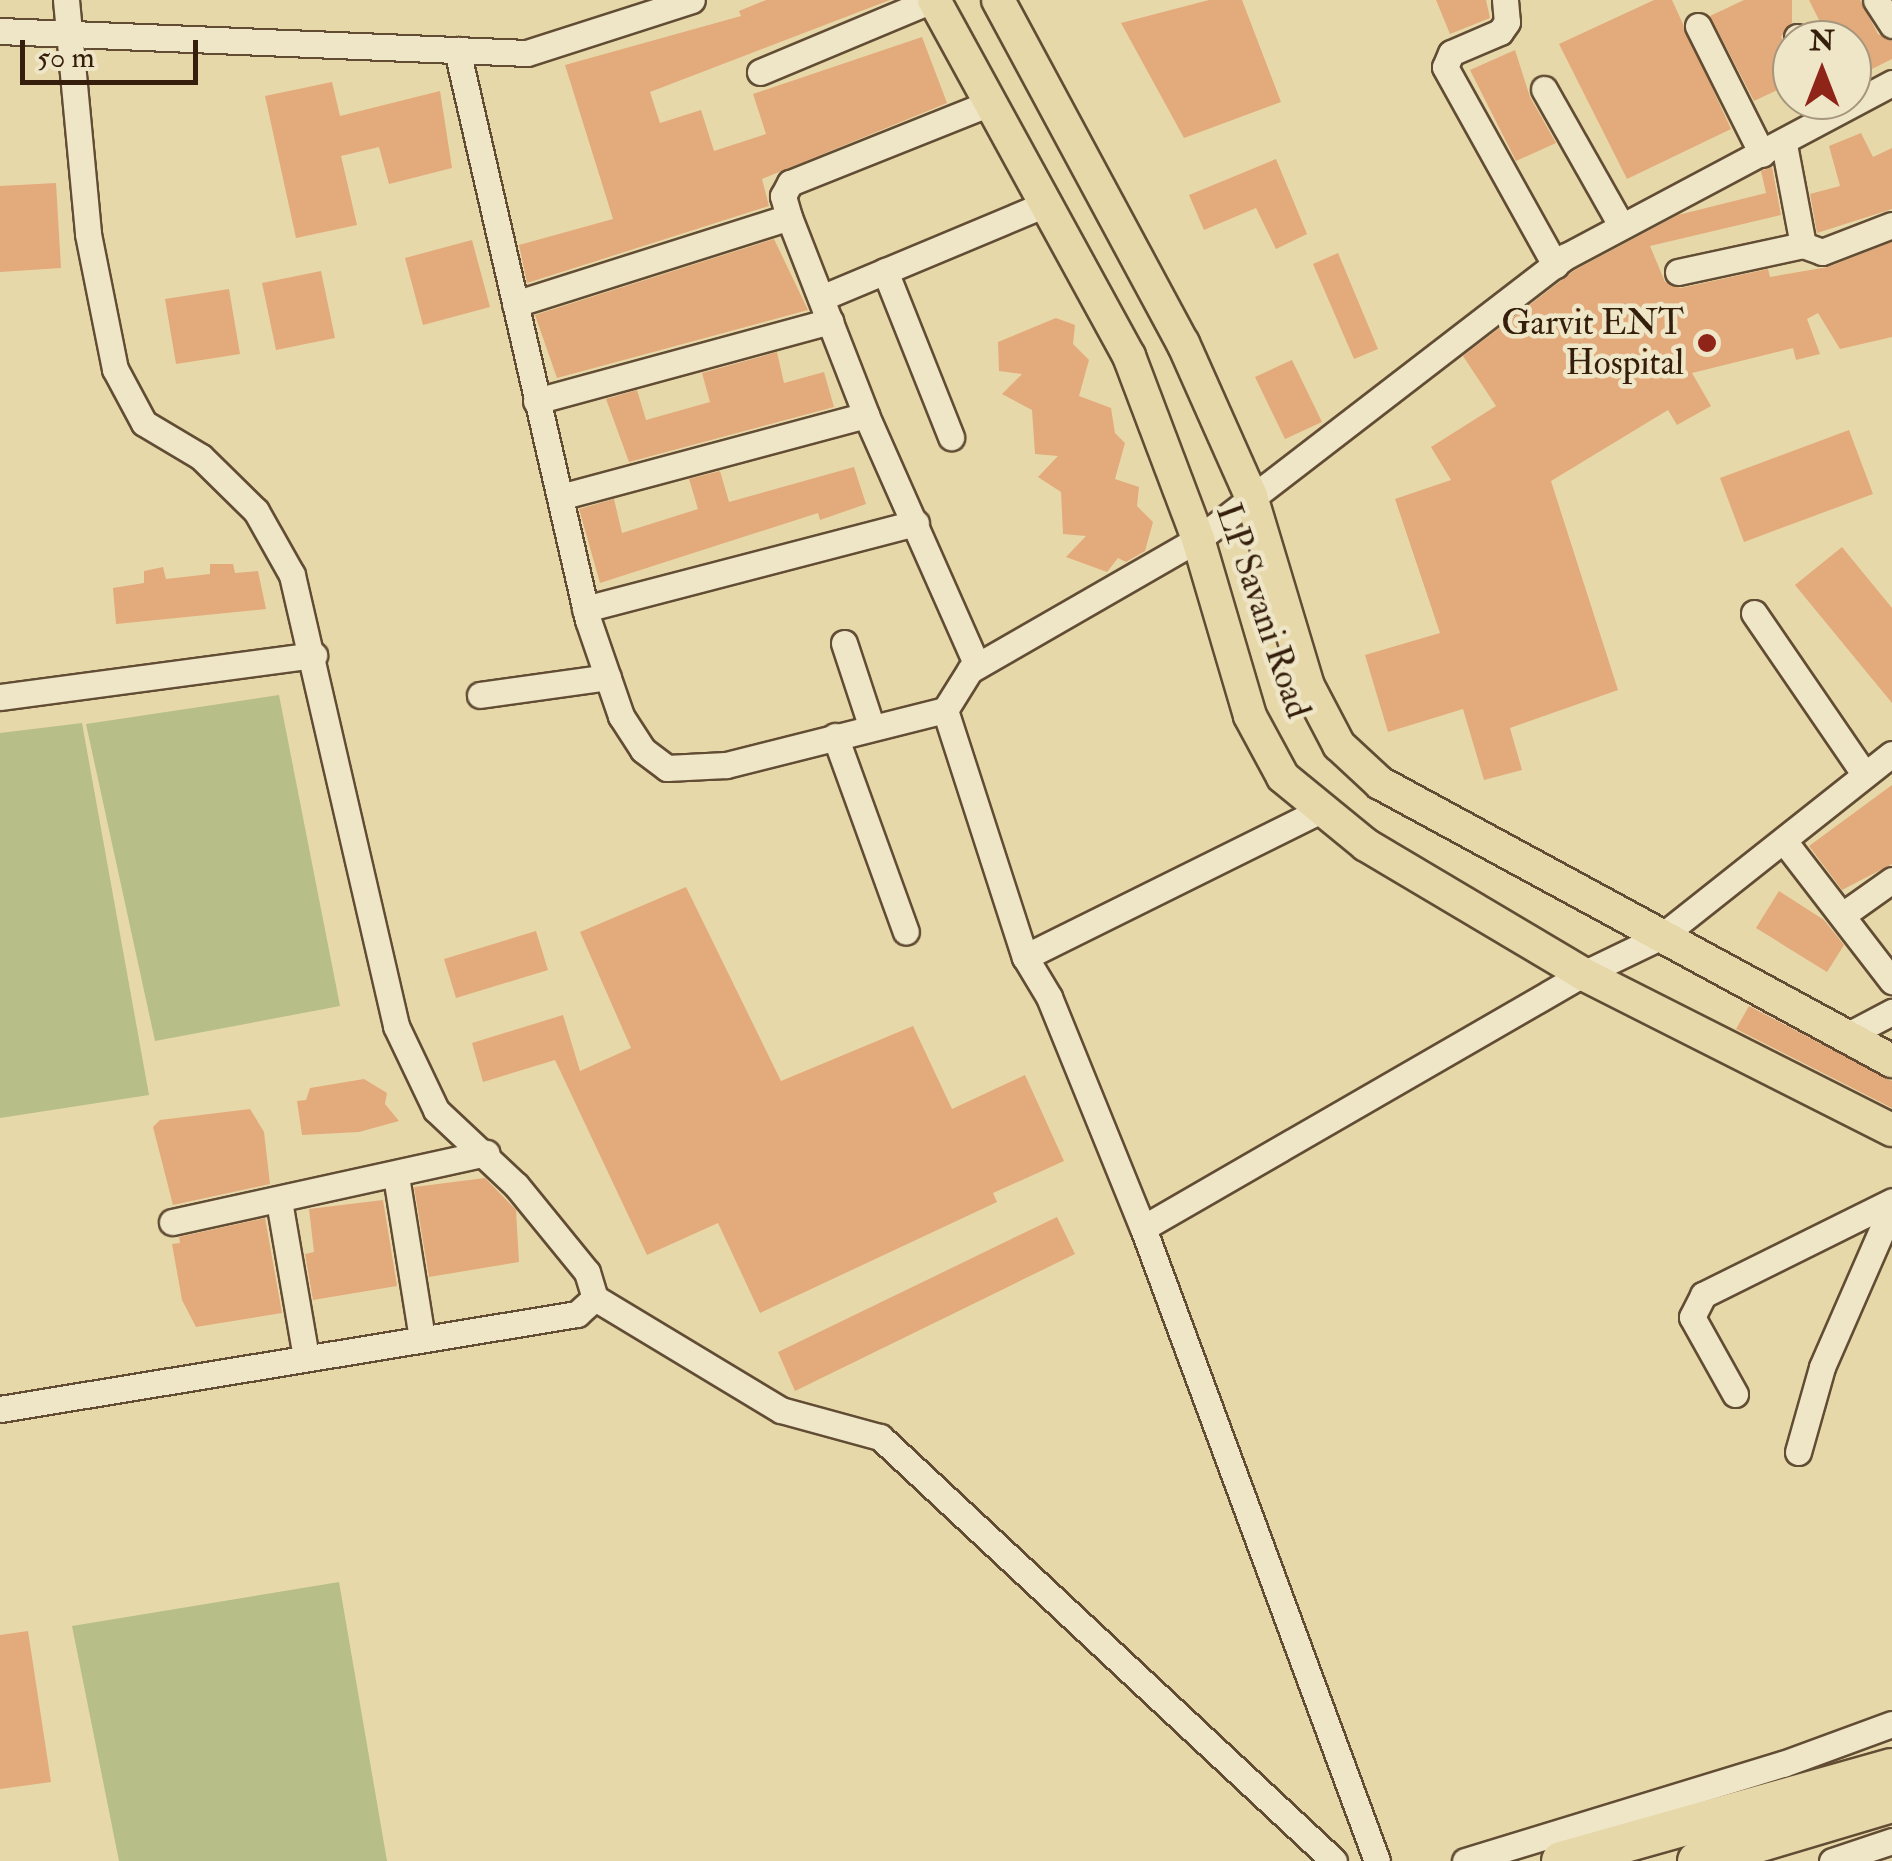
<!DOCTYPE html>
<style>
body{margin:0}
#map{position:relative;width:1892px;height:1861px;overflow:hidden;background:#e7d8aa;font-family:"IM FELL Double Pica",serif}
div>[style]{position:absolute}
[style*='--x']{left:calc(var(--x)*1px);top:calc(var(--y)*1px);width:calc(var(--w)*1px);rotate:calc(var(--a)*1deg)}
.green>*{inset:0;background:#b7be87}
.building>*{inset:0;background:#e3aa7b}
.roads{filter:drop-shadow(2px 0 #624d34) drop-shadow(-2px 0 #624d34) drop-shadow(0 2px #624d34) drop-shadow(0 -2px #624d34)}
.minor>*{height:25px;margin:-12.5px;padding:0 12.5px;transform-origin:12.5px;border-radius:12.5px;background:#efe6c8}
.major>*{height:32px;margin:-16px;padding:0 16px;transform-origin:16px;border-radius:16px;background:#e7d8aa}
.highway>*{height:38px;margin:-19px;padding:0 19px;transform-origin:19px;border-radius:19px;background:#e7d8aa}
.dots>*{width:28px;height:28px;translate:-50% -50%;box-sizing:border-box;border:5px solid #efe6c8;border-radius:50%}
span{translate:-50% -50%;white-space:nowrap;text-align:center;line-height:1.15;-webkit-text-stroke:9px #efe6c8;paint-order:stroke}
.poi-label{font-size:35px;color:#351f0c}
.right{translate:-100% -50%;text-align:right}
.street-label{font-size:35px;color:#351f0c}
.north{position:absolute;left:1772px;top:20px;width:100px;height:100px;box-sizing:border-box;background:#efe6c8;border:2px solid #a5967d;border-radius:50%;rotate:0deg;font-size:28px;font-weight:700;line-height:40px;text-align:center;color:#351f0c}
.north::after{content:'';display:block;margin:auto;width:35px;height:45px;background:#8f2418;clip-path:polygon(50% 0,100% 100%,50% 72%,0 100%)}
.scale{position:absolute;left:20px;top:40px;width:178px;height:45px;box-sizing:border-box;border:5px solid #351f0c;border-top:0;padding-left:12px;font-size:30px;line-height:35px;white-space:nowrap;color:#351f0c;-webkit-text-stroke:8px #efe6c8;paint-order:stroke}
</style>
<div id="map">
<div class="green">
<div style="clip-path:polygon(279px 695px,340px 1006px,155px 1041px,86px 724px)"></div>
<div style="clip-path:polygon(82px 723px,149px 1095px,0 1118px,0 733px)"></div>
<div style="clip-path:polygon(339px 1582px,387px 1861px,119px 1861px,72px 1626px)"></div>
</div>
<div class="building">
<div style="clip-path:polygon(766px 0,890px 0,650px 92px,660px 123px,701px 110px,714px 151px,766px 134px,753px 94px,922px 37px,947px 103px,762px 179px,769px 206px,527px 283px,519px 245px,613px 219px,565px 65px,741px 16px,739px 11px)"></div>
<div style="clip-path:polygon(1209px 0,1242px 0,1281px 102px,1184px 138px,1121px 23px)"></div>
<div style="clip-path:polygon(1436px 0,1486px 0,1490px 18px,1450px 34px)"></div>
<div style="clip-path:polygon(1654px 0,1672px 0,1731px 129px,1627px 179px,1559px 44px)"></div>
<div style="clip-path:polygon(1744px 0,1792px 0,1792px 22px,1781px 37px,1792px 55px,1792px 83px,1754px 101px,1710px 16px)"></div>
<div style="clip-path:polygon(1809px 0,1860px 0,1878px 34px,1892px 41px,1892px 59px,1852px 79px,1852px 40px,1829px 40px)"></div>
<div style="clip-path:polygon(1515px 50px,1530px 97px,1556px 143px,1516px 161px,1470px 70px)"></div>
<div style="clip-path:polygon(332px 82px,340px 116px,440px 91px,452px 168px,389px 184px,379px 147px,341px 156px,357px 225px,296px 238px,265px 96px)"></div>
<div style="clip-path:polygon(1861px 133px,1873px 157px,1892px 148px,1892px 209px,1817px 233px,1810px 194px,1840px 186px,1829px 146px)"></div>
<div style="clip-path:polygon(1276px 159px,1307px 234px,1276px 249px,1256px 208px,1204px 230px,1189px 195px)"></div>
<div style="clip-path:polygon(1772px 167px,1781px 215px,1650px 246px,1665px 282px,1681px 288px,1768px 269px,1770px 277px,1828px 267px,1892px 242px,1892px 337px,1840px 349px,1818px 313px,1807px 319px,1820px 354px,1796px 360px,1793px 348px,1692px 373px,1711px 406px,1677px 425px,1668px 410px,1551px 481px,1618px 690px,1510px 728px,1522px 770px,1484px 780px,1463px 709px,1388px 732px,1365px 655px,1440px 633px,1395px 499px,1451px 480px,1431px 447px,1496px 406px,1463px 356px,1575px 270px,1678px 215px,1766px 193px,1761px 171px)"></div>
<div style="clip-path:polygon(56px 183px,61px 268px,0 272px,0 186px)"></div>
<div style="clip-path:polygon(774px 239px,808px 310px,557px 378px,535px 315px)"></div>
<div style="clip-path:polygon(472px 240px,490px 307px,423px 325px,405px 258px)"></div>
<div style="clip-path:polygon(1338px 253px,1378px 349px,1354px 359px,1313px 264px)"></div>
<div style="clip-path:polygon(321px 271px,335px 338px,276px 350px,262px 283px)"></div>
<div style="clip-path:polygon(229px 289px,240px 354px,176px 364px,165px 299px)"></div>
<div style="clip-path:polygon(1056px 318px,1075px 325px,1073px 344px,1089px 360px,1079px 396px,1111px 408px,1115px 433px,1125px 443px,1115px 479px,1139px 487px,1137px 506px,1153px 522px,1145px 551px,1126px 562px,1118px 558px,1107px 572px,1066px 557px,1086px 536px,1063px 534px,1061px 492px,1038px 477px,1058px 456px,1035px 454px,1032px 410px,1002px 394px,1022px 374px,999px 371px,998px 342px)"></div>
<div style="clip-path:polygon(777px 352px,784px 383px,824px 372px,834px 407px,629px 462px,606px 399px,637px 390px,646px 420px,710px 402px,702px 373px)"></div>
<div style="clip-path:polygon(1292px 360px,1322px 422px,1285px 439px,1255px 377px)"></div>
<div style="clip-path:polygon(1849px 430px,1873px 494px,1744px 542px,1720px 478px)"></div>
<div style="clip-path:polygon(854px 467px,866px 504px,820px 520px,818px 513px,600px 583px,579px 509px,614px 499px,622px 533px,698px 509px,689px 479px,720px 471px,729px 502px)"></div>
<div style="clip-path:polygon(1842px 547px,1892px 608px,1892px 703px,1795px 585px)"></div>
<div style="clip-path:polygon(210px 564px,233px 564px,235px 573px,258px 571px,266px 609px,116px 624px,113px 588px,144px 583px,144px 571px,163px 567px,166px 579px,210px 574px)"></div>
<div style="clip-path:polygon(1892px 785px,1892px 864px,1842px 890px,1809px 846px)"></div>
<div style="clip-path:polygon(686px 887px,781px 1081px,913px 1026px,952px 1109px,1025px 1075px,1064px 1161px,993px 1193px,997px 1202px,760px 1313px,718px 1223px,647px 1255px,555px 1060px,483px 1082px,472px 1043px,563px 1015px,580px 1071px,631px 1048px,580px 932px)"></div>
<div style="clip-path:polygon(1779px 891px,1824px 920px,1844px 945px,1827px 972px,1756px 928px)"></div>
<div style="clip-path:polygon(536px 931px,548px 970px,456px 998px,444px 959px)"></div>
<div style="clip-path:polygon(1749px 1006px,1892px 1081px,1892px 1108px,1736px 1029px)"></div>
<div style="clip-path:polygon(364px 1079px,387px 1093px,385px 1104px,399px 1121px,359px 1132px,302px 1135px,297px 1101px,306px 1100px,310px 1088px)"></div>
<div style="clip-path:polygon(250px 1109px,264px 1132px,270px 1184px,173px 1205px,153px 1127px,160px 1120px)"></div>
<div style="clip-path:polygon(485px 1178px,516px 1210px,519px 1262px,429px 1277px,414px 1187px)"></div>
<div style="clip-path:polygon(383px 1200px,397px 1286px,313px 1300px,305px 1254px,314px 1252px,309px 1209px)"></div>
<div style="clip-path:polygon(1057px 1217px,1075px 1254px,795px 1391px,778px 1352px)"></div>
<div style="clip-path:polygon(265px 1218px,282px 1313px,196px 1327px,182px 1300px,172px 1244px,180px 1243px,179px 1237px)"></div>
<div style="clip-path:polygon(28px 1631px,51px 1782px,0 1789px,0 1635px)"></div>
</div>
<div class="roads">
<div class="minor">
<div style="--x:66;--y:0;--w:235;--a:84.6"></div>
<div style="--x:88;--y:234;--w:138;--a:78.7"></div>
<div style="--x:115;--y:369;--w:61;--a:61.8"></div>
<div style="--x:144;--y:423;--w:66;--a:30.8"></div>
<div style="--x:201;--y:457;--w:77;--a:44.5"></div>
<div style="--x:256;--y:511;--w:73;--a:60.6"></div>
<div style="--x:292;--y:575;--w:463;--a:77"></div>
<div style="--x:396;--y:1026;--w:93;--a:64.5"></div>
<div style="--x:436;--y:1110;--w:110;--a:43.2"></div>
<div style="--x:516;--y:1185;--w:112;--a:50.8"></div>
<div style="--x:587;--y:1272;--w:27;--a:73"></div>
<div style="--x:595;--y:1298;--w:217;--a:31.1"></div>
<div style="--x:781;--y:1410;--w:103;--a:15.3"></div>
<div style="--x:880;--y:1437;--w:621;--a:43.04"></div>
<div style="--x:1505;--y:0;--w:22;--a:85"></div>
<div style="--x:1507;--y:22;--w:12;--a:125"></div>
<div style="--x:1500;--y:32;--w:53;--a:156.8"></div>
<div style="--x:1451;--y:53;--w:15;--a:113"></div>
<div style="--x:1445;--y:67;--w:227;--a:60.9"></div>
<div style="--x:1876;--y:0;--w:30;--a:57"></div>
<div style="--x:1698;--y:26;--w:143;--a:63.4"></div>
<div style="--x:0;--y:31;--w:527;--a:2.39"></div>
<div style="--x:527;--y:53;--w:173;--a:-17.8"></div>
<div style="--x:1797;--y:37;--w:4;--a:56"></div>
<div style="--x:457;--y:50;--w:585;--a:77.06"></div>
<div style="--x:588;--y:620;--w:102;--a:71"></div>
<div style="--x:621;--y:716;--w:40;--a:57.1"></div>
<div style="--x:643;--y:750;--w:30;--a:37"></div>
<div style="--x:667;--y:768;--w:59;--a:-2.9"></div>
<div style="--x:726;--y:765;--w:226;--a:-14.1"></div>
<div style="--x:760;--y:72;--w:186;--a:-22.7"></div>
<div style="--x:1892;--y:83;--w:369;--a:152"></div>
<div style="--x:1566;--y:256;--w:464;--a:142.4"></div>
<div style="--x:1198;--y:539;--w:263;--a:150.1"></div>
<div style="--x:970;--y:670;--w:47;--a:122"></div>
<div style="--x:945;--y:710;--w:260;--a:72.1"></div>
<div style="--x:1025;--y:957;--w:47;--a:59"></div>
<div style="--x:1049;--y:997;--w:249;--a:67.9"></div>
<div style="--x:1143;--y:1228;--w:508;--a:-30"></div>
<div style="--x:1583;--y:974;--w:88;--a:-25.7"></div>
<div style="--x:1662;--y:936;--w:293;--a:-38.4"></div>
<div style="--x:1544;--y:89;--w:156;--a:60.5"></div>
<div style="--x:789;--y:217;--w:22;--a:-106"></div>
<div style="--x:783;--y:196;--w:15;--a:-62"></div>
<div style="--x:790;--y:183;--w:215;--a:-21.8"></div>
<div style="--x:1803;--y:245;--w:20;--a:20"></div>
<div style="--x:1822;--y:252;--w:75;--a:-21.1"></div>
<div style="--x:885;--y:271;--w:179;--a:68.3"></div>
<div style="--x:1678;--y:272;--w:128;--a:-12.2"></div>
<div style="--x:1803;--y:245;--w:103;--a:-100.7"></div>
<div style="--x:821;--y:298;--w:244;--a:-22.7"></div>
<div style="--x:515;--y:304;--w:287;--a:-17.6"></div>
<div style="--x:789;--y:217;--w:212;--a:68.7"></div>
<div style="--x:866;--y:415;--w:274;--a:66.1"></div>
<div style="--x:536;--y:401;--w:305;--a:-15.2"></div>
<div style="--x:560;--y:497;--w:317;--a:-15"></div>
<div style="--x:585;--y:609;--w:342;--a:-14.6"></div>
<div style="--x:1754;--y:613;--w:196;--a:55.6"></div>
<div style="--x:844;--y:643;--w:86;--a:71.8"></div>
<div style="--x:480;--y:695;--w:129;--a:-8"></div>
<div style="--x:0;--y:697;--w:317;--a:-7.6"></div>
<div style="--x:835;--y:736;--w:208;--a:70.1"></div>
<div style="--x:1784;--y:841;--w:177;--a:52.4"></div>
<div style="--x:1844;--y:914;--w:59;--a:-35.3"></div>
<div style="--x:1025;--y:957;--w:328;--a:-26.4"></div>
<div style="--x:1846;--y:1036;--w:52;--a:-27.6"></div>
<div style="--x:396;--y:1176;--w:165;--a:80.9"></div>
<div style="--x:279;--y:1201;--w:159;--a:80.2"></div>
<div style="--x:172;--y:1222;--w:322;--a:-12.4"></div>
<div style="--x:1143;--y:1228;--w:675;--a:69.71"></div>
<div style="--x:1735;--y:1394;--w:88;--a:-119.2"></div>
<div style="--x:1692;--y:1317;--w:25;--a:-63"></div>
<div style="--x:1703;--y:1295;--w:211;--a:-26.4"></div>
<div style="--x:0;--y:1409;--w:585;--a:-9.35"></div>
<div style="--x:577;--y:1314;--w:24;--a:-42"></div>
<div style="--x:1798;--y:1452;--w:88;--a:-74.2"></div>
<div style="--x:1822;--y:1367;--w:175;--a:-66.4"></div>
<div style="--x:1465;--y:1861;--w:332;--a:-17"></div>
<div style="--x:1783;--y:1764;--w:116;--a:-20.2"></div>
<div style="--x:1832;--y:1861;--w:63;--a:-18.4"></div>
</div>
<div class="major">
<div style="--x:934;--y:0;--w:406;--a:61.3"></div>
<div style="--x:1129;--y:356;--w:196;--a:69.3"></div>
<div style="--x:1198;--y:539;--w:184;--a:73.6"></div>
<div style="--x:1250;--y:716;--w:69;--a:61.6"></div>
<div style="--x:1283;--y:777;--w:107;--a:39.3"></div>
<div style="--x:1366;--y:845;--w:252;--a:30.7"></div>
<div style="--x:1583;--y:974;--w:346;--a:26.8"></div>
<div style="--x:998;--y:0;--w:390;--a:61.7"></div>
<div style="--x:1183;--y:343;--w:167;--a:66"></div>
<div style="--x:1251;--y:496;--w:198;--a:73.3"></div>
<div style="--x:1308;--y:686;--w:67;--a:62.3"></div>
<div style="--x:1339;--y:745;--w:56;--a:42.8"></div>
<div style="--x:1380;--y:783;--w:583;--a:28.5"></div>
</div>
<div class="highway">
<div style="--x:1561;--y:1861;--w:344;--a:-15.7"></div>
<div style="--x:1697;--y:1861;--w:203;--a:-16.6"></div>
</div>
</div>
<div class="dots">
<div style="left:1707px;top:343px;background:#8f2418"></div>
</div>
<div class="poi-label">
<span class="right" style="left:1684px;top:343px">Garvit ENT<br>Hospital</span>
</div>
<div class="street-label">
<span style="left:1263px;top:611px;rotate:71deg">LP Savani Road</span>
</div>
<div class="north">N</div>
<div class="scale">50 m</div>
</div>
